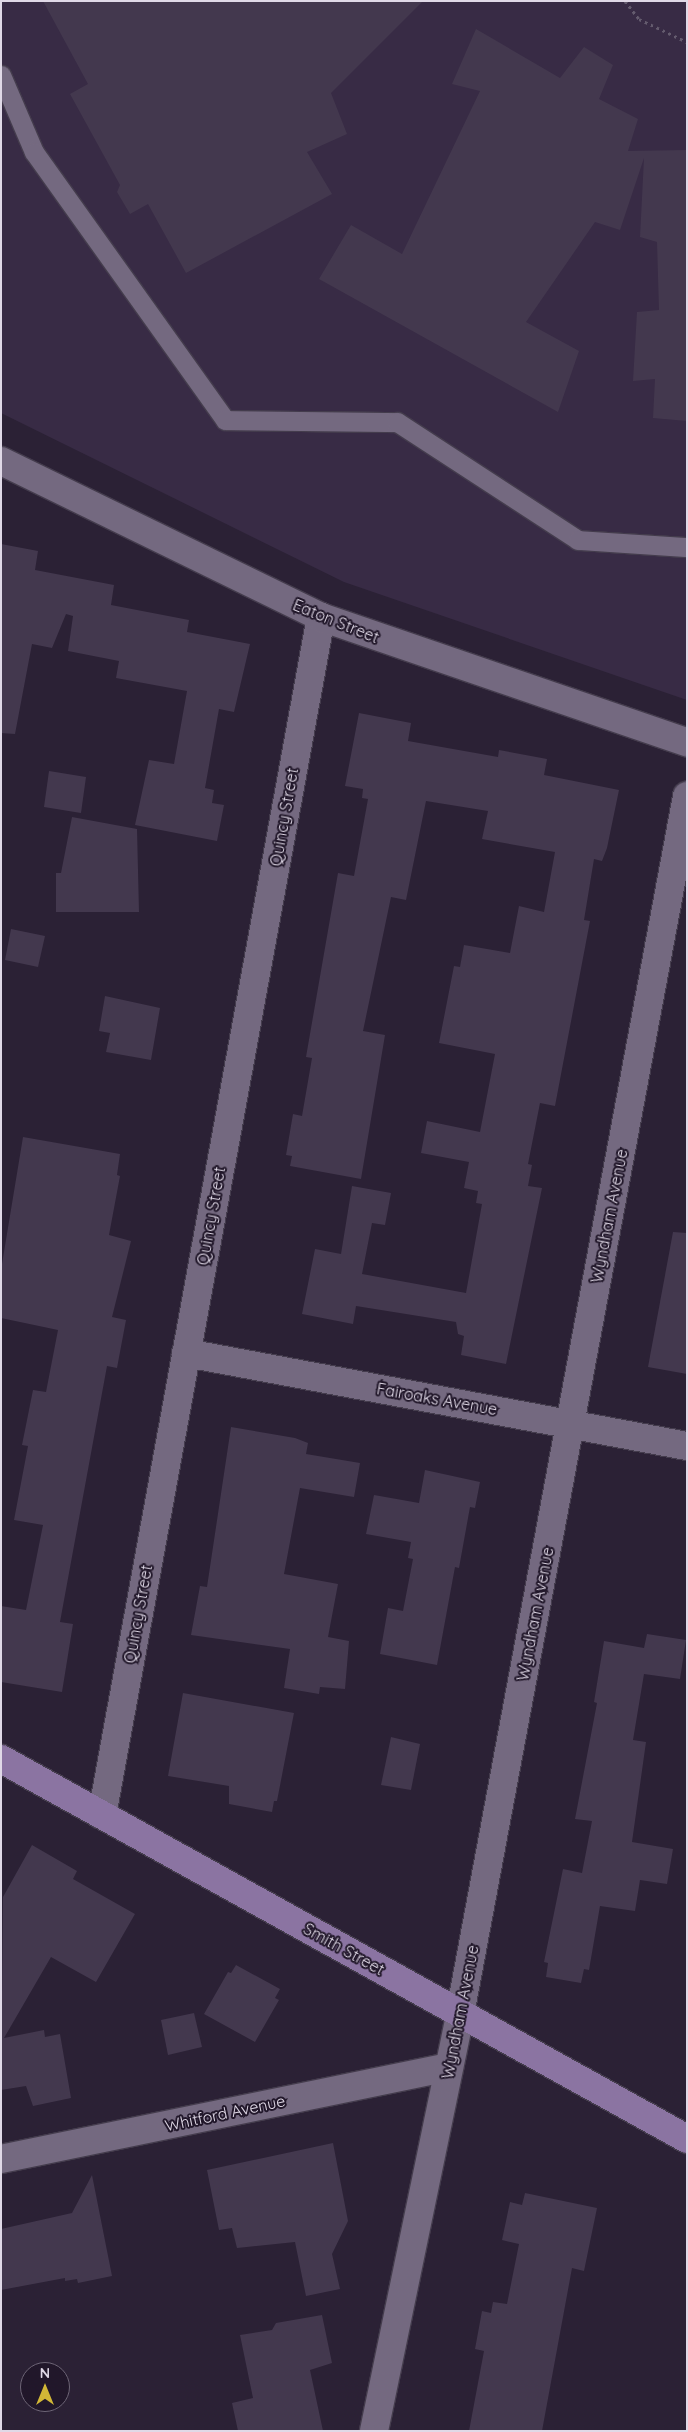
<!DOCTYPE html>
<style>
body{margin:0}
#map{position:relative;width:688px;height:2432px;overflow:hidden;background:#2b2135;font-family:Quicksand,sans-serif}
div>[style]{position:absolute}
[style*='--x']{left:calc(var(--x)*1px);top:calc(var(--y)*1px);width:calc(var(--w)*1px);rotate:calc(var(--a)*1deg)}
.built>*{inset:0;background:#382b45}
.building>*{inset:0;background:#43384e}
.path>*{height:3px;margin-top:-1.5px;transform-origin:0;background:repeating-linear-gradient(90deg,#645b6e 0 2.5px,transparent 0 6.5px)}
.roads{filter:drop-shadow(1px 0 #443c4d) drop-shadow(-1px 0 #443c4d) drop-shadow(0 1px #443c4d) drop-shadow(0 -1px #443c4d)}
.lane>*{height:19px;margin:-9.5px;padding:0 9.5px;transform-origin:9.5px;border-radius:9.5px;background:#746980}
.street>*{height:28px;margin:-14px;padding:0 14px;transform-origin:14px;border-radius:14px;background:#746980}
.secondary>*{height:28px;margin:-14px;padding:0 14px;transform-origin:14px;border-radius:14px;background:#746980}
.primary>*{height:28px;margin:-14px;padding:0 14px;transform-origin:14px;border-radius:14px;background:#8b74a2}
span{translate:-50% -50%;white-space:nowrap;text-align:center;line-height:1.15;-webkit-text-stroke:4px #21172a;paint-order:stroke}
.street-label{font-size:16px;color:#e0d9e7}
.frame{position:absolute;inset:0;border:2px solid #e0d9e7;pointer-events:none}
.north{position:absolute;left:20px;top:2362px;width:50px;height:50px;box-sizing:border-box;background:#21172a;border:1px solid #6d6576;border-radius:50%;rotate:0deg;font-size:14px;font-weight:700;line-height:20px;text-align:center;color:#e0d9e7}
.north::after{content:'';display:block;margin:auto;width:18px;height:22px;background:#d2b736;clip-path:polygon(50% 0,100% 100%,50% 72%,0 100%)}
</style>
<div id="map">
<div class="built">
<div style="clip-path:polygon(1px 1px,687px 1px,687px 700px,344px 582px,1px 413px)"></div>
</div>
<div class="building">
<div style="clip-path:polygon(43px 1px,423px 1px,331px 93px,347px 134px,307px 152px,332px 194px,186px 273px,148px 204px,130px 214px,117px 192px,120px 185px,70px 94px,88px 84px)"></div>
<div style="clip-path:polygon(476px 29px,560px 78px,584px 47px,613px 65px,599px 99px,638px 119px,628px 151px,687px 150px,687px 421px,653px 418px,655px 379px,633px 381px,637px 312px,659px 310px,657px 242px,640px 237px,644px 158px,620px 230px,595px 222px,526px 322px,579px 351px,558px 412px,319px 279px,351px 225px,402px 254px,480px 91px,452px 84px)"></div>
<div style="clip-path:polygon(1px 544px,38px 551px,35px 570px,114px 585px,111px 605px,189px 620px,187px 632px,250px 644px,234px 712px,219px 709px,205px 788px,214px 790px,212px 803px,224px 805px,217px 841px,135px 825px,149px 760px,174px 764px,187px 691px,116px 678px,119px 661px,68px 651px,73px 616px,66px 614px,52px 648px,32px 644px,15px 734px,1px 733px)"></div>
<div style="clip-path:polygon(359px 713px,411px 723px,408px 741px,498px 757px,499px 750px,547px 759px,544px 775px,619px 790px,607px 848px,602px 861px,594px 859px,584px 920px,590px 921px,555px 1106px,540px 1103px,528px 1164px,532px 1165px,528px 1186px,542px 1188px,506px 1364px,461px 1355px,464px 1336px,458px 1334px,456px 1322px,356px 1306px,353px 1324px,302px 1314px,315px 1249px,341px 1254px,352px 1186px,391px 1193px,385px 1225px,372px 1223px,362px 1274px,466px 1293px,482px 1204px,476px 1203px,478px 1191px,464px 1188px,469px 1162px,421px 1153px,427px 1121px,480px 1132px,495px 1054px,439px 1043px,454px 966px,460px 967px,464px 945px,510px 953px,519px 906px,544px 912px,555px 852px,482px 839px,488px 811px,426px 801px,406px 900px,391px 897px,363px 1031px,385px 1035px,361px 1179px,290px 1166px,292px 1156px,286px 1155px,293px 1114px,302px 1116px,312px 1058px,306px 1057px,338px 873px,354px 876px,368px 799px,362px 798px,363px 789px,345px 786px)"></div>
<div style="clip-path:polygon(49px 771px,86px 777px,81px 813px,44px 807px)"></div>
<div style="clip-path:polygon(72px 817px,137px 829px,139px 912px,56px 912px,56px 873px,61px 873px)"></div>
<div style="clip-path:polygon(11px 929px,45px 936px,38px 967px,5px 960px)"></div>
<div style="clip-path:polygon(105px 996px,160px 1008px,151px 1060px,106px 1052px,110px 1033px,99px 1031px)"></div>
<div style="clip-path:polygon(23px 1137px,120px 1154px,117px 1175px,120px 1176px,109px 1235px,131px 1241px,112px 1317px,126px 1320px,117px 1368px,107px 1366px,60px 1622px,73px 1624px,62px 1692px,1px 1682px,1px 1606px,26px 1610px,43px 1525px,14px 1520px,28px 1446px,22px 1445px,33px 1390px,46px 1392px,58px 1330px,1px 1318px,1px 1270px)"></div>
<div style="clip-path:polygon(673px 1232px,687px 1233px,687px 1374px,648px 1367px)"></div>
<div style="clip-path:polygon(231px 1427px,295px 1438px,308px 1443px,306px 1454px,360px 1463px,354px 1497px,300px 1488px,284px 1574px,338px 1584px,328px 1637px,349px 1641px,345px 1689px,320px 1687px,319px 1694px,284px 1688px,290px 1649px,191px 1635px,200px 1586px,207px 1587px)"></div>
<div style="clip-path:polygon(425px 1470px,480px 1482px,475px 1508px,470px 1507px,459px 1568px,455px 1567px,437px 1665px,380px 1654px,388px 1608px,403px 1611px,413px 1559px,408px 1558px,411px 1542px,366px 1534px,374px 1495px,419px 1503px)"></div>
<div style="clip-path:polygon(647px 1634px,686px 1640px,680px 1679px,644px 1674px,633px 1740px,646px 1742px,632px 1842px,673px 1849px,667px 1884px,640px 1880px,635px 1911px,600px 1906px,589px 1970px,584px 1969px,581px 1983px,546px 1977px,548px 1963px,544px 1962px,563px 1869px,582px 1873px,592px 1821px,575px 1819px,597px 1703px,594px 1702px,604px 1641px,644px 1648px)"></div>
<div style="clip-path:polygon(183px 1693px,294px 1713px,277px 1801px,274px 1801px,272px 1812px,229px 1804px,229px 1786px,168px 1776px)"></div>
<div style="clip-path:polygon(391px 1737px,420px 1744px,411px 1790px,381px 1785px)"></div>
<div style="clip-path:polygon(32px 1845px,77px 1871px,73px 1879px,135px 1914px,96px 1982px,51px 1957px,4px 2038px,44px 2030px,45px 2037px,60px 2034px,71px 2098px,33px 2106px,26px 2086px,1px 2090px,3px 1897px)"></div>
<div style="clip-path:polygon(236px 1965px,280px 1989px,275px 1998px,279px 2000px,255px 2042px,204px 2014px,228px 1972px,231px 1973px)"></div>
<div style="clip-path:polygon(194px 2013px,202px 2047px,168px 2055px,161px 2020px)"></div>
<div style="clip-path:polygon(333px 2143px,348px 2221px,332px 2254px,340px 2289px,306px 2296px,295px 2242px,237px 2248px,232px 2228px,219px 2230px,207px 2170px)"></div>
<div style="clip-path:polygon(92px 2175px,112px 2276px,78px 2283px,77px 2279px,65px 2281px,65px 2278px,1px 2290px,1px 2229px,72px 2213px)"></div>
<div style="clip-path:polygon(525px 2193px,597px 2208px,584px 2271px,572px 2268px,542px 2431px,469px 2431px,484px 2351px,475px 2349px,482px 2311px,491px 2313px,493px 2302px,507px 2304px,519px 2244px,502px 2240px,510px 2202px,522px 2205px)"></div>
<div style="clip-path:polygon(322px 2315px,332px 2363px,310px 2370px,323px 2431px,238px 2431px,232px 2403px,253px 2398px,240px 2335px,272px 2330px,276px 2323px)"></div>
</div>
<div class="path">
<div style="--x:625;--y:1;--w:23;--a:52"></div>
<div style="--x:639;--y:19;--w:53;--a:25.6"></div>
</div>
<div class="roads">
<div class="lane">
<div style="--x:1;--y:75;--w:84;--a:66.8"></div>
<div style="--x:34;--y:152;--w:329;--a:54.5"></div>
<div style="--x:225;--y:420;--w:172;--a:0.7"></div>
<div style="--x:397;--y:422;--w:216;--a:33.1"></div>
<div style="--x:578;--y:540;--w:109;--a:3.7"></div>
</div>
<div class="street">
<div style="--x:186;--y:1353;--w:510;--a:10.52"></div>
<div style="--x:102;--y:1815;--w:1218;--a:-79.64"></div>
<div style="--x:1;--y:2159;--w:457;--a:-11.6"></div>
<div style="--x:374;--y:2431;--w:426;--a:-78.3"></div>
<div style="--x:460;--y:2014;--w:1239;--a:-79.44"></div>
</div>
<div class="secondary">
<div style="--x:1;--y:461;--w:356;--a:26"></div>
<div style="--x:321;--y:617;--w:387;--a:18.9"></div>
</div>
<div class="primary">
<div style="--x:1;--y:1759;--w:784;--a:28.98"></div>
</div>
</div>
<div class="street-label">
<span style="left:336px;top:621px;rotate:22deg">Eaton Street</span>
<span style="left:284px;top:817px;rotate:-80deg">Quincy Street</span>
<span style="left:211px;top:1216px;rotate:-80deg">Quincy Street</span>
<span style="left:609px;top:1216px;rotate:-79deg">Wyndham Avenue</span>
<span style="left:437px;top:1399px;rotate:10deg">Fairoaks Avenue</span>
<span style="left:138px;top:1614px;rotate:-80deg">Quincy Street</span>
<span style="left:535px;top:1614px;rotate:-79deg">Wyndham Avenue</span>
<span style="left:344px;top:1949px;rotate:29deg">Smith Street</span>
<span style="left:460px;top:2012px;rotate:-79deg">Wyndham Avenue</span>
<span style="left:225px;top:2113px;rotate:-12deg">Whitford Avenue</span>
</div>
<div class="frame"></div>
<div class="north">N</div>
</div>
